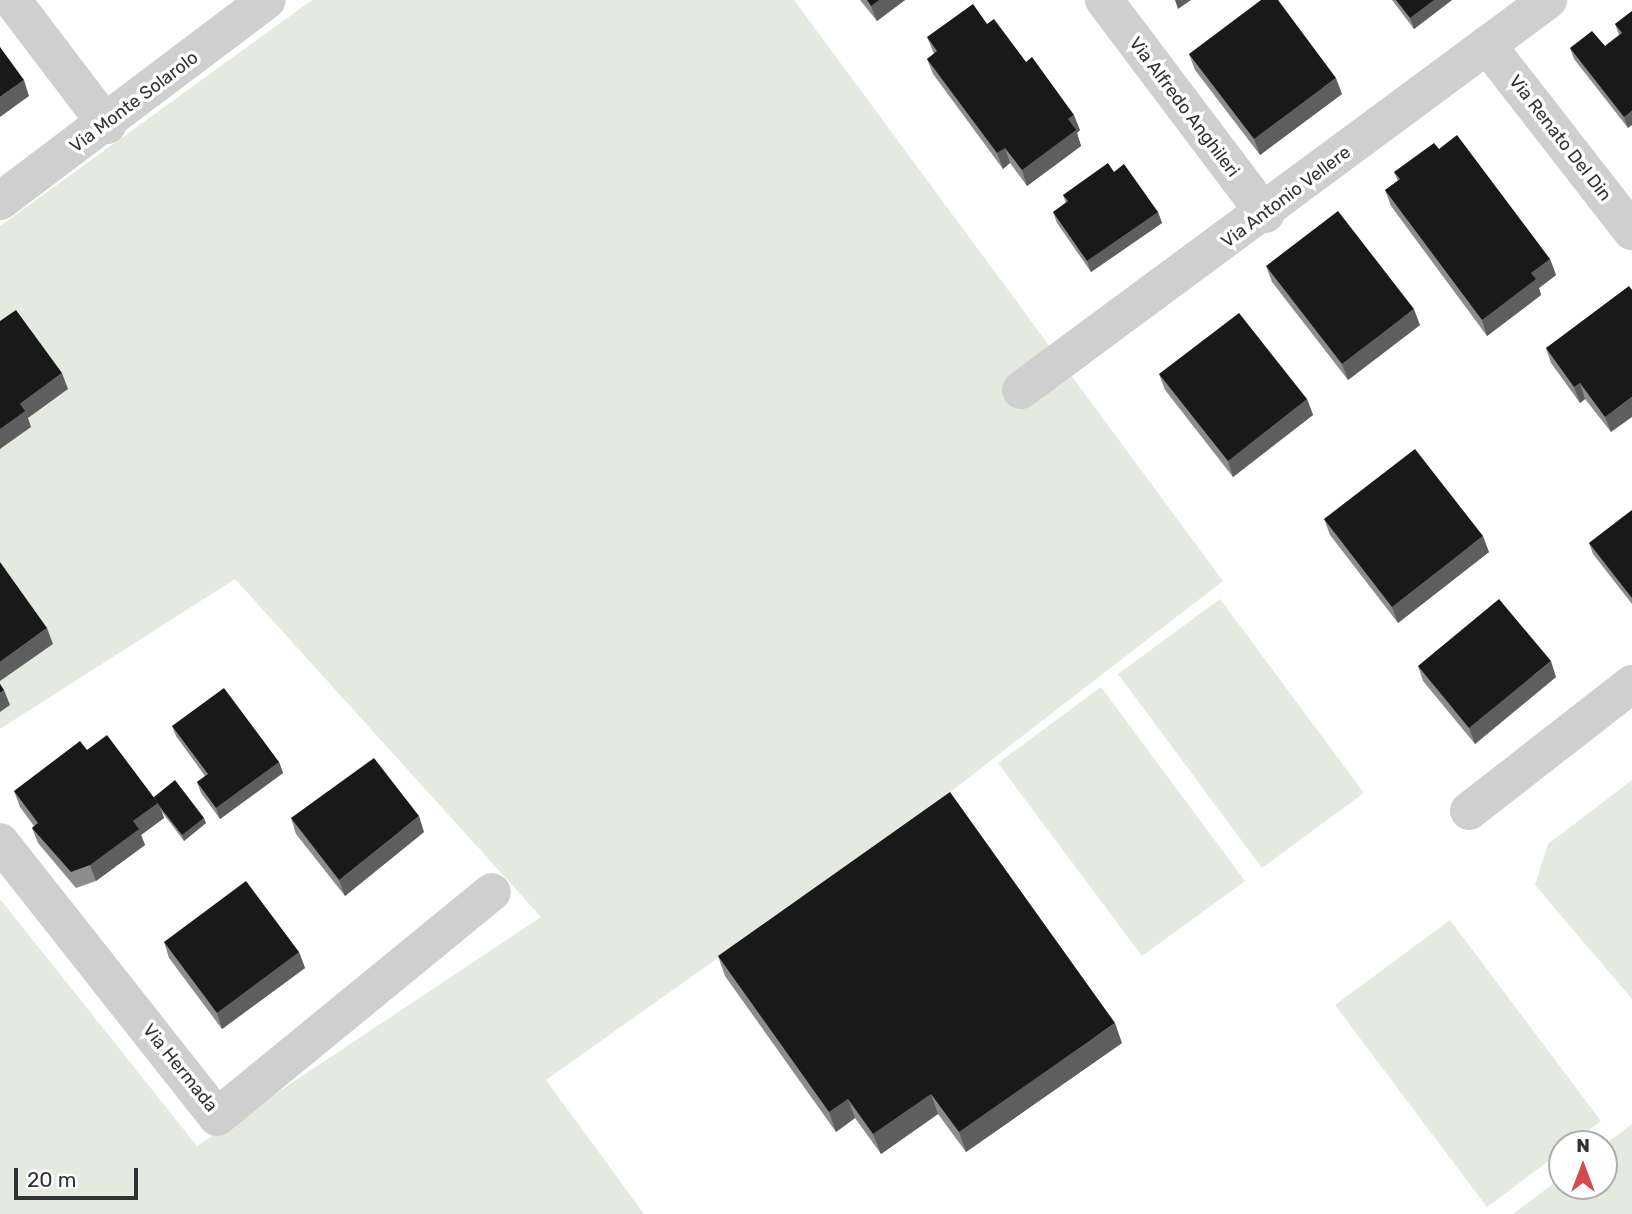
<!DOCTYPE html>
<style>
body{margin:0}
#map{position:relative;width:1632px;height:1214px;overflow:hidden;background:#fff;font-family:Rubik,sans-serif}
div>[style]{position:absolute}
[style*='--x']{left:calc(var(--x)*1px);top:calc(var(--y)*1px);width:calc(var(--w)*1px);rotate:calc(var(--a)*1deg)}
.green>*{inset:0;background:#e4eadf}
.street>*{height:38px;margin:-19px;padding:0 19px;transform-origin:19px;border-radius:19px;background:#cfcfcf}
.wall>*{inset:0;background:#8c8c8c}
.shaded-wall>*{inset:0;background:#5e5e5e}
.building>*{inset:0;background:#191919}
span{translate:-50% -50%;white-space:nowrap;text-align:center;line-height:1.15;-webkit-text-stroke:7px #fff;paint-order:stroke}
.street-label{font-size:18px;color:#323232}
.north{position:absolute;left:1548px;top:1130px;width:70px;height:70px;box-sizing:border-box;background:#fff;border:2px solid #adadad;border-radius:50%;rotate:0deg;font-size:19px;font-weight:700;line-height:28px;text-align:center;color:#323232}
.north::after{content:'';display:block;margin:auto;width:24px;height:32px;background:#d5484e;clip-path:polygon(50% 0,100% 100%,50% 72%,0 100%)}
.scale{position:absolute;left:14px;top:1168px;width:124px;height:32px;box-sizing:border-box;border:4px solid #323232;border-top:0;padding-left:9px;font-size:21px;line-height:24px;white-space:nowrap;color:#323232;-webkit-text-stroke:5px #fff;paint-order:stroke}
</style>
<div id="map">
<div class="green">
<div style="clip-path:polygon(312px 0,794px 0,1223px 581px,936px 803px,546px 1080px,644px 1214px,0 1214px,0 899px,197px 1146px,541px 917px,235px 579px,0 729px,0 226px)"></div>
<div style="clip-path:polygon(1220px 599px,1364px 793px,1262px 868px,1118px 674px)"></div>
<div style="clip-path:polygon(1101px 687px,1245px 881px,1142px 956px,998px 763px)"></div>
<div style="clip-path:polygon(1632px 780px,1632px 999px,1535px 885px,1548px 844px)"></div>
<div style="clip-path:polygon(1450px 920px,1601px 1121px,1571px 1144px,1562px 1144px,1562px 1151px,1487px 1207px,1335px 1005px)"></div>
<div style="clip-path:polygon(1632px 1124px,1632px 1214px,1513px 1214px,1562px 1177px,1562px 1186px,1604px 1186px,1604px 1145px)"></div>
</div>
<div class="street">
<div style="--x:12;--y:0;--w:157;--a:52.8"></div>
<div style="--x:1104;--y:0;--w:268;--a:53"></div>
<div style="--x:1487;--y:45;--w:236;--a:52.1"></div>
<div style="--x:0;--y:201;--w:334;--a:-37"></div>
<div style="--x:1021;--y:390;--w:656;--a:-36.5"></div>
<div style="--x:1469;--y:811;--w:207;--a:-37.9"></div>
<div style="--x:0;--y:842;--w:350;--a:51.7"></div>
<div style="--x:217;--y:1117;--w:355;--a:-39.3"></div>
</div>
<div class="wall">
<div style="clip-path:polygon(860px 0,905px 0,877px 21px)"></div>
<div style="clip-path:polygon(1392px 0,1452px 0,1414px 29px)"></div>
<div style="clip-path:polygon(1632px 11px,1628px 128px,1574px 59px,1570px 48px,1605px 46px,1619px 35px,1615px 24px)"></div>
<div style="clip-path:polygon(987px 24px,1026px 62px,1080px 130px,1077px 133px,1081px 146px,1027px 186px,1010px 163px,1003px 169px,933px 74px,927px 59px,934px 54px,927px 37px)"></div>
<div style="clip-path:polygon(1189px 54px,1342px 94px,1260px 155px,1195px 70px)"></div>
<div style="clip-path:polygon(1439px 149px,1550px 259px,1556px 275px,1539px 288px,1541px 295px,1487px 336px,1391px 206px,1385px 190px,1398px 181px,1394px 172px)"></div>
<div style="clip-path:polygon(1114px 172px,1158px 212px,1162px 223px,1091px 272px,1057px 223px,1053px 212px,1066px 203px,1063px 195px)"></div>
<div style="clip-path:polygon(1266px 266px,1420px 325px,1348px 380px,1272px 282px)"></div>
<div style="clip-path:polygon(1632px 290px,1611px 432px,1585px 399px,1580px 403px,1551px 363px,1546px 348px)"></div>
<div style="clip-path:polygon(1159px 374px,1307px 399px,1313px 415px,1233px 477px,1165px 390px)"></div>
<div style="clip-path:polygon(1632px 510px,1632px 604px,1593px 554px,1589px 543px)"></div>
<div style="clip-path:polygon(1324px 519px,1489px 552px,1398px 623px,1330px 535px)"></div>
<div style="clip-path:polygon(1418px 666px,1556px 677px,1475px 744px,1423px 681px)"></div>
<div style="clip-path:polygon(172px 726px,279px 762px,283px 773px,220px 819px,201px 793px,197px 782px,205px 776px,176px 736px)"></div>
<div style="clip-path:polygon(14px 791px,154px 797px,206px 823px,184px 841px,162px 812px,164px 818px,141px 835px,145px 845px,96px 881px,76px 888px,38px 843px,32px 828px,34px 826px,20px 807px)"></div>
<div style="clip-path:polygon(291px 818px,424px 832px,345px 896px,296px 834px)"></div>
<div style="clip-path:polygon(164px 942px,299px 952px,305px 968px,222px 1029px,169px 958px)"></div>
<div style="clip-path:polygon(718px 956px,1122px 1043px,966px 1152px,938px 1114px,881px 1154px,855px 1118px,836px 1132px,725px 976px)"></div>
</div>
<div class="shaded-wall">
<div style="clip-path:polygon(879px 0,905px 0,877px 21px,871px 6px)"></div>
<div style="clip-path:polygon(1175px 0,1191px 0,1178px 9px)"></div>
<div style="clip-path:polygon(1434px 0,1452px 0,1414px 29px,1410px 18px)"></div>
<div style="clip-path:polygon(1336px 78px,1342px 94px,1260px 155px,1254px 139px)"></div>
<div style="clip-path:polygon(24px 80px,29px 96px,0 117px,0 97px)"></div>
<div style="clip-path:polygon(1632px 111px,1632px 125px,1628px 128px,1624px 117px)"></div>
<div style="clip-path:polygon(1074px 115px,1080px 130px,1077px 133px,1081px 146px,1027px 186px,1022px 170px,1068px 119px)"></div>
<div style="clip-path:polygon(1005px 148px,1010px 163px,1003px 169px,997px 153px)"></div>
<div style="clip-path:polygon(1158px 212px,1162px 223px,1091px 272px,1087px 261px)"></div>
<div style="clip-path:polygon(1550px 259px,1556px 275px,1539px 288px,1541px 295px,1487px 336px,1482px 320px,1531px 273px)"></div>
<div style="clip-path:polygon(1414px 309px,1420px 325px,1348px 380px,1342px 364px)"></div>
<div style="clip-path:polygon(62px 373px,68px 389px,28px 418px,31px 427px,0 449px,0 429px,20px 404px)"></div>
<div style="clip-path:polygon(1580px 383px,1585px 399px,1580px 403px,1574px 387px)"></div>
<div style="clip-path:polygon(1632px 397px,1632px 417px,1611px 432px,1605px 417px)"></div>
<div style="clip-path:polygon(1307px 399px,1313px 415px,1233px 477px,1228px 461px)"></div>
<div style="clip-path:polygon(1483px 536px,1489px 552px,1398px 623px,1392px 607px)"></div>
<div style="clip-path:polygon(47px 628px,53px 644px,0 681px,0 662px)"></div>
<div style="clip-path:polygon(1551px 661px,1556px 677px,1475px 744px,1469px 728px)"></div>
<div style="clip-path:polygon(4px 690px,10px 705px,0 712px,0 693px)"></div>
<div style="clip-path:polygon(279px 762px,283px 773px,220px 819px,216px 808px)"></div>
<div style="clip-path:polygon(158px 803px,164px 818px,141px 835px,145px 845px,96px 881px,90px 865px,133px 821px)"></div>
<div style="clip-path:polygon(419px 816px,424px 832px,345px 896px,339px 880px)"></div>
<div style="clip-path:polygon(204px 818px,206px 823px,184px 841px,182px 835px)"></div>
<div style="clip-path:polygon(299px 952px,305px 968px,222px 1029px,217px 1013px)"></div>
<div style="clip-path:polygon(1115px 1023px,1122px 1043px,966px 1152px,959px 1132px)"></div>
<div style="clip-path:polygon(931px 1094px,938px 1114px,881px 1154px,873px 1134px)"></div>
<div style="clip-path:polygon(848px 1099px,855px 1118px,836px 1132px,829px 1112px)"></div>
</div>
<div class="building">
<div style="clip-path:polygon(867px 0,879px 0,871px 6px)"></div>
<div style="clip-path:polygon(1261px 0,1278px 0,1336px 78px,1254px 139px,1189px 54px)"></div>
<div style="clip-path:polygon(1396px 0,1434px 0,1410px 18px)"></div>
<div style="clip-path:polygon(973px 4px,987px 24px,994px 19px,1026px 62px,1032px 57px,1074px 115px,1068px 119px,1076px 130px,1022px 170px,1005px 148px,997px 153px,927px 59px,937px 51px,927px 37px)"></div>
<div style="clip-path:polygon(1632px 11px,1632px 111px,1624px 117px,1570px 48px,1592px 31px,1605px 46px,1622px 33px,1615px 24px)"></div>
<div style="clip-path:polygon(0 47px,24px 80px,0 97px)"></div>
<div style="clip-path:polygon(1457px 135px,1550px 259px,1531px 273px,1536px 279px,1482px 320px,1385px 190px,1400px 179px,1394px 172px,1434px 143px,1439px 149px)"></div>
<div style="clip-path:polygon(1108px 163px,1114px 172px,1124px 164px,1158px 212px,1087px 261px,1053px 212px,1068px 201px,1063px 195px)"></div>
<div style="clip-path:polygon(1338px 211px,1414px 309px,1342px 364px,1266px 266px)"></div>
<div style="clip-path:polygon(1629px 286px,1632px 290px,1632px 397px,1605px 417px,1580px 383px,1574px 387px,1546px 348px)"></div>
<div style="clip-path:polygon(16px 310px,62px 373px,20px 404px,25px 411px,0 429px,0 321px)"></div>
<div style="clip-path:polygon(1239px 313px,1307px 399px,1228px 461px,1159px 374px)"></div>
<div style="clip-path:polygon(1415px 449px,1483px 536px,1392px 607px,1324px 519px)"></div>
<div style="clip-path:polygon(1632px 510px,1632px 598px,1589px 543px)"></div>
<div style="clip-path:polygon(0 562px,47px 628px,0 662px)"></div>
<div style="clip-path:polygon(1499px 599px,1551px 661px,1469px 728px,1418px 666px)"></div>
<div style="clip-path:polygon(0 684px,4px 690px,0 693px)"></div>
<div style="clip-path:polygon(224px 688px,279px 762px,216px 808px,197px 782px,208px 774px,172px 726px)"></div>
<div style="clip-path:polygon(107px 735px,158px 803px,133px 821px,139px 829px,90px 865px,71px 872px,32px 828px,38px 823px,14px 791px,80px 741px,87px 750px)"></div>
<div style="clip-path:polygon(374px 758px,419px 816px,339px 880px,291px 818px)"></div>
<div style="clip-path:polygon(175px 780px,204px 818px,182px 835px,160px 807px,154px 797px)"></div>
<div style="clip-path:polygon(950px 792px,1115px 1023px,959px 1132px,931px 1094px,873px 1134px,848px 1099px,829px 1112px,718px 956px)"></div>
<div style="clip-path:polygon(246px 881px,299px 952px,217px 1013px,164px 942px)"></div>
</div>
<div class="street-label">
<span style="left:134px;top:102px;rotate:-37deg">Via Monte Solarolo</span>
<span style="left:1184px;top:107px;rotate:53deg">Via Alfredo Anghileri</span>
<span style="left:1560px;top:138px;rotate:52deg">Via Renato Del Din</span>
<span style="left:1286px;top:197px;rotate:-37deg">Via Antonio Vellere</span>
<span style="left:180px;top:1068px;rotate:51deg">Via Hermada</span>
</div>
<div class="north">N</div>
<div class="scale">20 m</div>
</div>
